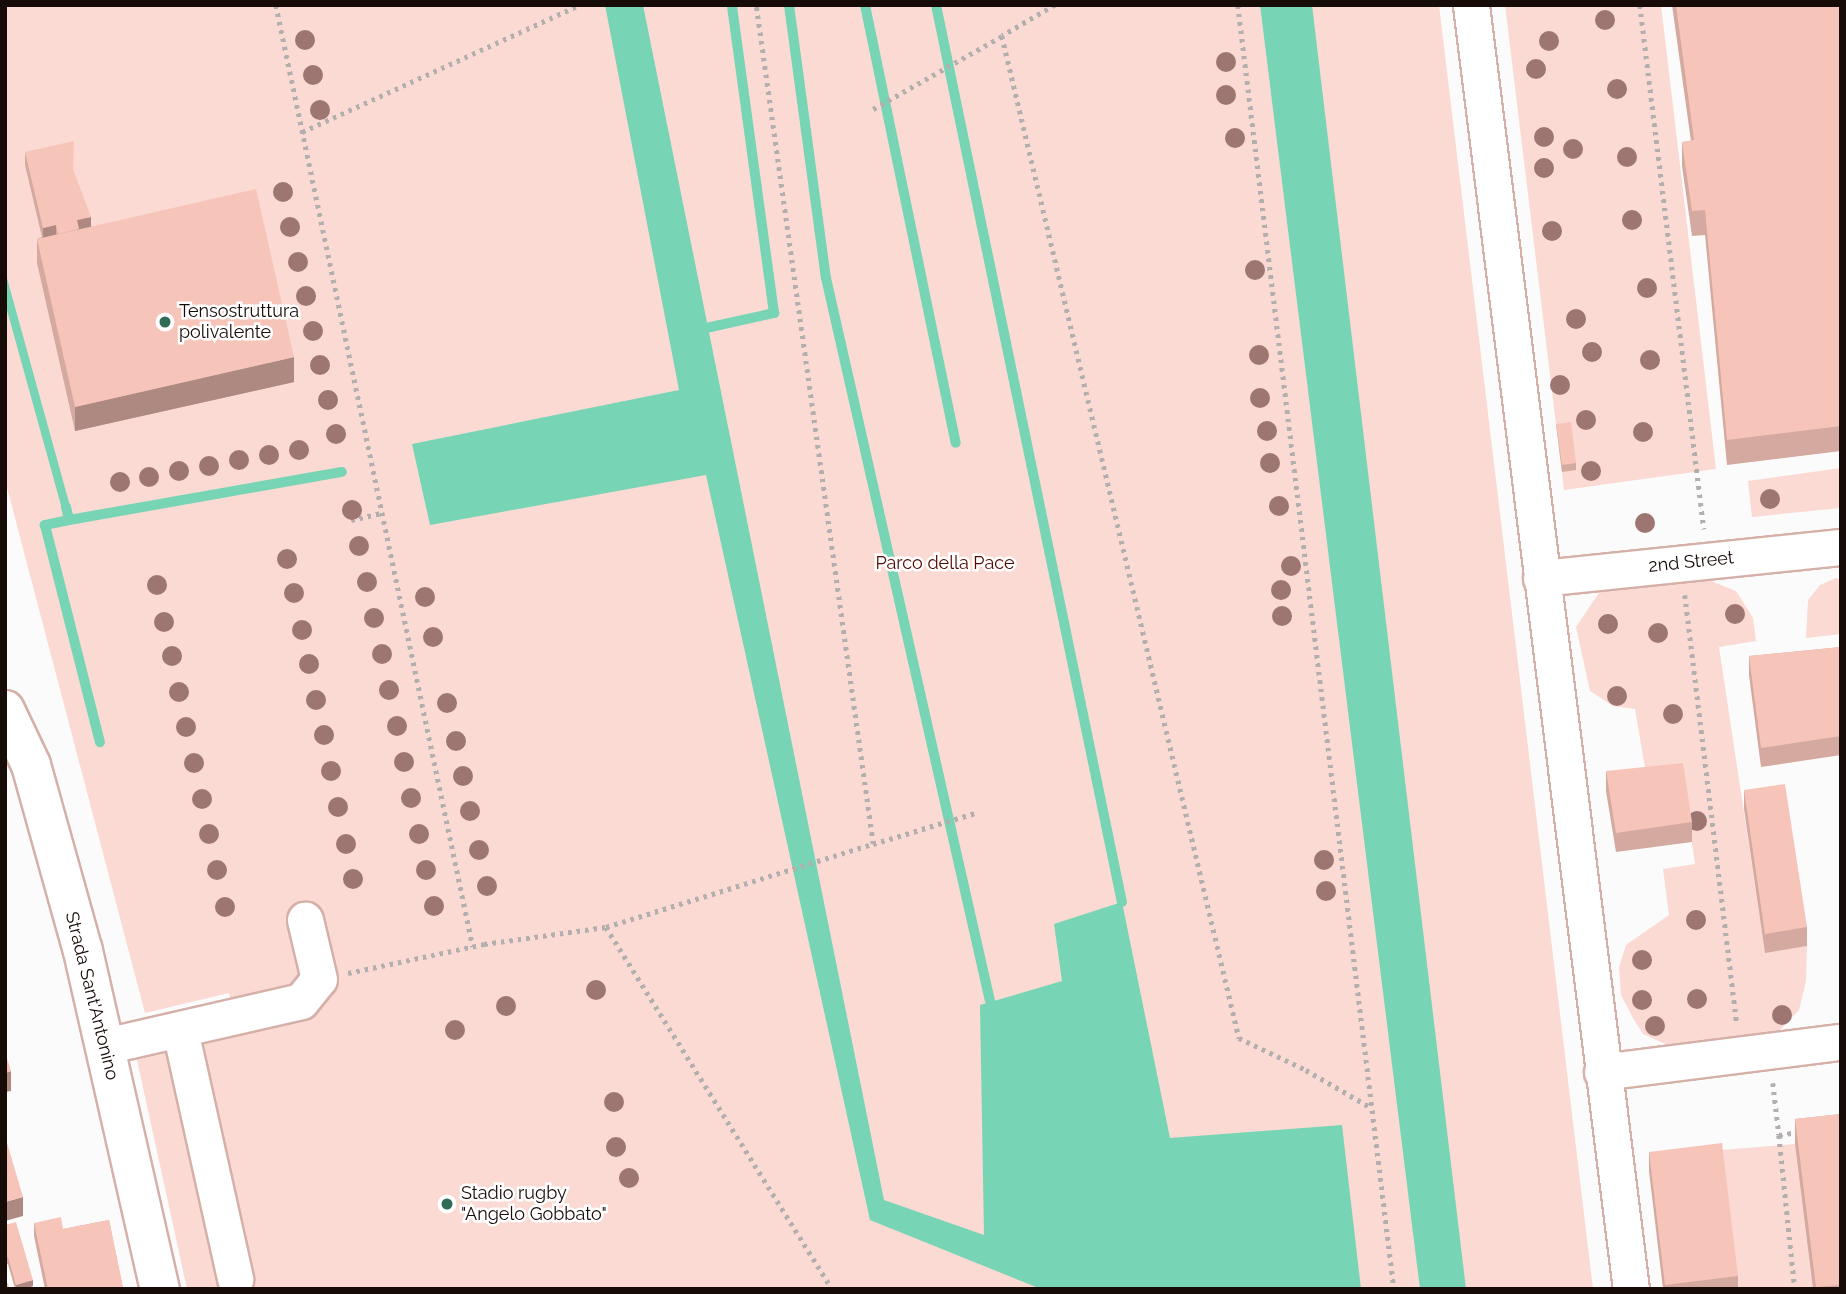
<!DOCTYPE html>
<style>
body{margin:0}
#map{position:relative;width:1846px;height:1294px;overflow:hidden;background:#fbfbfb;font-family:Raleway,sans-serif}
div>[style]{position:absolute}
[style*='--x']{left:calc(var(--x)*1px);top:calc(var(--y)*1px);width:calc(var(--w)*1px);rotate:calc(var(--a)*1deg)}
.green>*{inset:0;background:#fadad3}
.water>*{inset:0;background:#77d5b5}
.stream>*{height:10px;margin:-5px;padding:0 5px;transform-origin:5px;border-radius:5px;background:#77d5b5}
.path>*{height:4.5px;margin-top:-2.25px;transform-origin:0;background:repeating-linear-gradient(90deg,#b2afae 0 3.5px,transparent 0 8.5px)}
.roads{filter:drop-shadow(2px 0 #d5b0a8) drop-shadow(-2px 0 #d5b0a8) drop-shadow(0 2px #d5b0a8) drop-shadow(0 -2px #d5b0a8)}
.minor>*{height:35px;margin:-17.5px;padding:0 17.5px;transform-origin:17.5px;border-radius:17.5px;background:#fff}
.major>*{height:38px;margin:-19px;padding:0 19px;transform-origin:19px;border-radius:19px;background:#fff}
.trees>*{width:20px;height:20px;margin:-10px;border-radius:50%;background:#9e7671}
.wall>*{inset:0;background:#d4a99f}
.shaded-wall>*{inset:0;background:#ad8982}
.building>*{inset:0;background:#f7c4b9}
.dots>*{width:19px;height:19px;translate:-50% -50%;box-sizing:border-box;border:4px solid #fff;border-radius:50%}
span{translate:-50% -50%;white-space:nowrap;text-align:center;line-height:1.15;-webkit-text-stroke:5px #fff;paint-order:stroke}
.poi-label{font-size:18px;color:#170b08}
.left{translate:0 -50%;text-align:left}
.street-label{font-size:18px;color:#170b08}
.park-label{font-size:18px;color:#520900}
.frame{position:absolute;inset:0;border:7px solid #170b08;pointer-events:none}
</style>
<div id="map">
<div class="green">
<div style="clip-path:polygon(5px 5px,1439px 5px,1593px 1289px,187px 1289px,137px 1060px,238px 1036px,229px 993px,145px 1013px,5px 480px)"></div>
<div style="clip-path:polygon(1505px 5px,1661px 5px,1716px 469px,1564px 490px)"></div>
<div style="clip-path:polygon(1841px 468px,1841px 508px,1752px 517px,1748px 481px)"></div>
<div style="clip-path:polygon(1696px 575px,1736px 591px,1753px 618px,1756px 641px,1719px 647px,1765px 952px,1807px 946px,1806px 981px,1799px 1010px,1779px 1031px,1747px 1044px,1672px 1047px,1643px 1034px,1633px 1018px,1621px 995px,1619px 967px,1626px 945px,1669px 915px,1663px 869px,1695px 864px,1683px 782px,1648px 785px,1635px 709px,1613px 706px,1590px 691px,1576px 627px,1601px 590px,1618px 582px)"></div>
<div style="clip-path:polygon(1836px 578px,1841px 580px,1841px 634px,1806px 638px,1808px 600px,1820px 585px)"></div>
<div style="clip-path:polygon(1795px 1144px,1813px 1289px,1738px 1289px,1721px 1150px)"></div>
</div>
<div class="water">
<div style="clip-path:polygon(605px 5px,643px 5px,884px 1200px,984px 1235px,980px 1005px,1062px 981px,1054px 924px,1122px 902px,1170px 1138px,1342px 1125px,1361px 1289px,1041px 1289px,870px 1220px,706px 475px,430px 525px,412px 444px,679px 390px)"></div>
<div style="clip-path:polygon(1260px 5px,1312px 5px,1466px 1289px,1420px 1289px)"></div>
<div style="clip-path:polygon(5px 271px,70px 506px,62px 509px,5px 303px)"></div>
</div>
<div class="stream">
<div style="--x:789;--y:5;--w:275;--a:82.3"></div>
<div style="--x:826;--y:278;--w:741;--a:77.22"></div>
<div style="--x:865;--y:5;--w:447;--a:78.3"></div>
<div style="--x:936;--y:5;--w:916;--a:78.29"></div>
<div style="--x:706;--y:328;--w:70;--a:-12.4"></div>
<div style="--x:774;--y:313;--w:311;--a:-97.8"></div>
<div style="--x:66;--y:507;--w:13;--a:77"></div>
<div style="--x:69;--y:520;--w:25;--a:168"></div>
<div style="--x:45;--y:525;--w:224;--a:75.8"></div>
<div style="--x:69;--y:520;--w:277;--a:-10"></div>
</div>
<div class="path">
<div style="--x:276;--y:5;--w:962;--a:78.19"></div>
<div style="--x:1055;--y:5;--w:61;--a:149.7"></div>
<div style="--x:1002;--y:36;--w:1030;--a:76.69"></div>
<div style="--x:1239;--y:1038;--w:74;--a:25.5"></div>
<div style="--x:1306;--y:1070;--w:74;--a:30"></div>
<div style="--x:1238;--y:5;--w:1293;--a:83.07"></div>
<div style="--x:1640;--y:5;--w:528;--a:83.04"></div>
<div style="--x:873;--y:109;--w:148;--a:-29.5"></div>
<div style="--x:302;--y:132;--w:305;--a:-24.6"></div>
<div style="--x:351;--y:520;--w:32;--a:-13"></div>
<div style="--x:1685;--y:595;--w:432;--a:83.1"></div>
<div style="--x:873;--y:844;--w:110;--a:-16.9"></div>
<div style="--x:606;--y:927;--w:280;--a:-17.3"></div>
<div style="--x:873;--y:844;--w:847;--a:-97.94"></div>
<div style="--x:348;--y:973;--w:139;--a:-12"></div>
<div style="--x:484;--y:944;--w:123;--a:-7.9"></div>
<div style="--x:606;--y:927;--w:427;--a:58"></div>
<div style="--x:1773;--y:1083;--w:52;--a:83.4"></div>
<div style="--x:1779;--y:1135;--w:20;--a:-9"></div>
<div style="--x:1779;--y:1135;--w:155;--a:84.1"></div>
</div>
<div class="roads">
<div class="minor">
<div style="--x:1471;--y:5;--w:1294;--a:82.9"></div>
<div style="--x:1541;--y:578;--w:302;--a:-5.9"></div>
<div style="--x:180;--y:1030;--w:255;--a:77.5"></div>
<div style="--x:105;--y:1046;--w:201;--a:-12.9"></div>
<div style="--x:301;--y:1001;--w:28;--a:-51"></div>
<div style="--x:319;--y:979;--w:61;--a:-103.3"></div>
<div style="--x:1602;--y:1072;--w:241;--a:-7.2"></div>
</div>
<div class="major">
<div style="--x:5;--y:710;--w:61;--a:64.7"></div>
<div style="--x:31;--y:765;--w:193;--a:74.4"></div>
<div style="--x:83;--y:951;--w:347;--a:77.2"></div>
</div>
</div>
<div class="trees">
<div style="left:1605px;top:20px"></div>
<div style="left:305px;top:40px"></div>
<div style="left:1549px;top:41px"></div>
<div style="left:1226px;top:62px"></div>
<div style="left:1536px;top:69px"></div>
<div style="left:313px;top:75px"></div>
<div style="left:1617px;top:89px"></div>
<div style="left:1226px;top:95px"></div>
<div style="left:320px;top:110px"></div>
<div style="left:1544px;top:137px"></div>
<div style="left:1235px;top:138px"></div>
<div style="left:1573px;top:149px"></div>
<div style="left:1627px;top:157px"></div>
<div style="left:1544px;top:168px"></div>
<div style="left:283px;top:192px"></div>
<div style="left:1632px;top:220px"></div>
<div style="left:290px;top:227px"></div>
<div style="left:1552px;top:231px"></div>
<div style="left:298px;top:262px"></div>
<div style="left:1255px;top:270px"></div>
<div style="left:1647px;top:288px"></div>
<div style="left:306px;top:296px"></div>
<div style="left:1576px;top:319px"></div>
<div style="left:313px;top:331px"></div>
<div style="left:1592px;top:352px"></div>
<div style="left:1259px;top:355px"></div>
<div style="left:1650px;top:360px"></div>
<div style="left:320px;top:365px"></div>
<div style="left:1560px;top:385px"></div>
<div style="left:1260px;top:398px"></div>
<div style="left:328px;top:400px"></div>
<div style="left:1586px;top:420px"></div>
<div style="left:1267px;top:431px"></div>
<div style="left:1643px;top:432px"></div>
<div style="left:336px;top:434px"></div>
<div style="left:299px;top:450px"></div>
<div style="left:269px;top:455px"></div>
<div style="left:239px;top:460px"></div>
<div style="left:1270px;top:463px"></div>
<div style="left:209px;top:466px"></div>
<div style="left:179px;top:471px"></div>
<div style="left:1591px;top:471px"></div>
<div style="left:149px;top:477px"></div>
<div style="left:120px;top:482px"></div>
<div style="left:1770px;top:499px"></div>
<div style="left:1279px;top:506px"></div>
<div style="left:352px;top:510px"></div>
<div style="left:1645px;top:523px"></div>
<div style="left:359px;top:546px"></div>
<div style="left:287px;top:559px"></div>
<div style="left:1291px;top:566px"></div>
<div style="left:367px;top:582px"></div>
<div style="left:157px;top:585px"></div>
<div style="left:1281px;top:590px"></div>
<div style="left:294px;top:593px"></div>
<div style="left:425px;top:597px"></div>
<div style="left:1735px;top:614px"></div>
<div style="left:1282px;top:616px"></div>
<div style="left:374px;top:618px"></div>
<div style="left:164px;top:622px"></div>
<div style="left:1608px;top:624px"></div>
<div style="left:302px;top:630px"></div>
<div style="left:1658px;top:633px"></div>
<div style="left:433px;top:637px"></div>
<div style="left:382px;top:654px"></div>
<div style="left:172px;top:656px"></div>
<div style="left:309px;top:664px"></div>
<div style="left:389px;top:690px"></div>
<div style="left:179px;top:692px"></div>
<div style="left:1617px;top:696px"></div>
<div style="left:316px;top:700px"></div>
<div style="left:447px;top:703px"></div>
<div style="left:1673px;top:714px"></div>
<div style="left:397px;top:726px"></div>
<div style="left:186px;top:727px"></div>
<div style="left:324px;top:735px"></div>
<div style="left:456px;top:741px"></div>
<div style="left:404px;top:762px"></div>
<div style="left:194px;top:763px"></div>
<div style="left:331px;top:771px"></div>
<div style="left:463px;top:776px"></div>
<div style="left:411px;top:798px"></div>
<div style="left:202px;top:799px"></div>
<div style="left:338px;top:807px"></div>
<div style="left:470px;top:811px"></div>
<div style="left:1697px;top:821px"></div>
<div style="left:209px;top:834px"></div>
<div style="left:419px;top:834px"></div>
<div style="left:346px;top:844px"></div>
<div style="left:479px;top:850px"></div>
<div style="left:1324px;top:860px"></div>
<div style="left:217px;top:870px"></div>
<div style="left:426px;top:870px"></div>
<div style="left:353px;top:879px"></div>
<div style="left:487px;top:886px"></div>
<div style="left:1326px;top:891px"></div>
<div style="left:434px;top:906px"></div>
<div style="left:225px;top:907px"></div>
<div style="left:1696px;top:920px"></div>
<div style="left:1642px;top:960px"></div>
<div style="left:596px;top:990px"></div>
<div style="left:1697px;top:999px"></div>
<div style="left:1642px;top:1000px"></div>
<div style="left:506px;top:1006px"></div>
<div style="left:1782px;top:1015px"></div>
<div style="left:1655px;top:1026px"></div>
<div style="left:455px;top:1030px"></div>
<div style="left:614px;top:1102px"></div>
<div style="left:616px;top:1147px"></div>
<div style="left:629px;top:1178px"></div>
</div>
<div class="wall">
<div style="clip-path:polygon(1672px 5px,1841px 5px,1841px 451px,1727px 465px,1705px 235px,1692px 236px,1682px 166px,1682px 142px,1691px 141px)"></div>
<div style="clip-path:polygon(25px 152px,73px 170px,91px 226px,294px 382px,75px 431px,37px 263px,37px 239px,42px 237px,25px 165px)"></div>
<div style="clip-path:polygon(1556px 424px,1576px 463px,1576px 470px,1562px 472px)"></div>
<div style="clip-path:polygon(1841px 647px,1841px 755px,1761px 767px,1749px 675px,1749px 656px)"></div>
<div style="clip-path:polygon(1606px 771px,1692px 822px,1692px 842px,1616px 852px,1606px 791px)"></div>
<div style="clip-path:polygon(1744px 790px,1807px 927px,1807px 946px,1765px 953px,1744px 809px)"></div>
<div style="clip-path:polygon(1841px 1114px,1841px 1289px,1813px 1289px,1795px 1144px,1795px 1119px)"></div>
<div style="clip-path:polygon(1649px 1152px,1738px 1276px,1738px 1289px,1663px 1289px,1649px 1171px)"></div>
<div style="clip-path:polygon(109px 1220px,123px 1289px,45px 1289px,34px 1236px,34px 1223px,63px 1229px)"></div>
<div style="clip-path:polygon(5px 1225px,33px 1286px,25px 1289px,15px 1289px,8px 1264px,5px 1265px)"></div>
</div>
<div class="shaded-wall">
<div style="clip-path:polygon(91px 217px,91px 230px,77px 233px,77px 220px)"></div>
<div style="clip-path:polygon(56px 225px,56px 238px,43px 241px,43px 228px)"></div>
<div style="clip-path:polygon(294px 357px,294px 382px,75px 431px,75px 407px)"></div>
<div style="clip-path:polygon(11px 1071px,11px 1091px,5px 1092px,5px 1073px)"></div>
<div style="clip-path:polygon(23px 1197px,23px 1216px,5px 1221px,5px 1202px)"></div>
<div style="clip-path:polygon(33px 1280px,33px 1286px,25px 1289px,16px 1289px,16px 1285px)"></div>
</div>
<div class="building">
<div style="clip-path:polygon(1676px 5px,1841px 5px,1841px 426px,1727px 440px,1705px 210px,1692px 211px,1682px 142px,1694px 140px)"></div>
<div style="clip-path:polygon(74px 141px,73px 169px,91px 217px,77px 220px,79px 229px,58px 234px,56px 225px,43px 228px,25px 152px)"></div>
<div style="clip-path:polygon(256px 189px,294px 357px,75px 407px,37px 239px)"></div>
<div style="clip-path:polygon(1571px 422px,1576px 463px,1562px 465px,1556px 424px)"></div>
<div style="clip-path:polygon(1841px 647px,1841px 736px,1761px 748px,1749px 656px)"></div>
<div style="clip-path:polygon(1683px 763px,1692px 822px,1616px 833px,1606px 771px)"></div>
<div style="clip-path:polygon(1785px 784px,1807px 927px,1765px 934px,1744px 790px)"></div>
<div style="clip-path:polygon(5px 1052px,11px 1071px,5px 1073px)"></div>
<div style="clip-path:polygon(1841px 1114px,1841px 1285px,1816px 1287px,1795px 1119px)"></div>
<div style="clip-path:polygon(5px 1136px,23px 1197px,5px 1202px)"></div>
<div style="clip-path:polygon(1722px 1143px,1738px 1276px,1665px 1285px,1649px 1152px)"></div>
<div style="clip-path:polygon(61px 1217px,63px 1229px,109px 1220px,123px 1287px,116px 1289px,48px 1289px,34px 1223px)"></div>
<div style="clip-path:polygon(16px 1222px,33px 1280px,16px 1285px,8px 1257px,5px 1258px,5px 1225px)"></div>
<div style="clip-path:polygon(8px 1283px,9px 1289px,5px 1289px,5px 1284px)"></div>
</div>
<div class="dots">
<div style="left:165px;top:322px;background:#2e6c58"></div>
<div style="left:447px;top:1204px;background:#2e6c58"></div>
</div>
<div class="poi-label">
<span class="left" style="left:179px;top:322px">Tensostruttura<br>polivalente</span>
<span class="left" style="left:461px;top:1204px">Stadio rugby<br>"Angelo Gobbato"</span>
</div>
<div class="street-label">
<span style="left:1691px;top:562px;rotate:-6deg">2nd Street</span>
<span style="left:92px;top:996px;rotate:76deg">Strada Sant'Antonino</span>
</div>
<div class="park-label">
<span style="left:945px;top:563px">Parco della Pace</span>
</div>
<div class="frame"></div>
</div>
